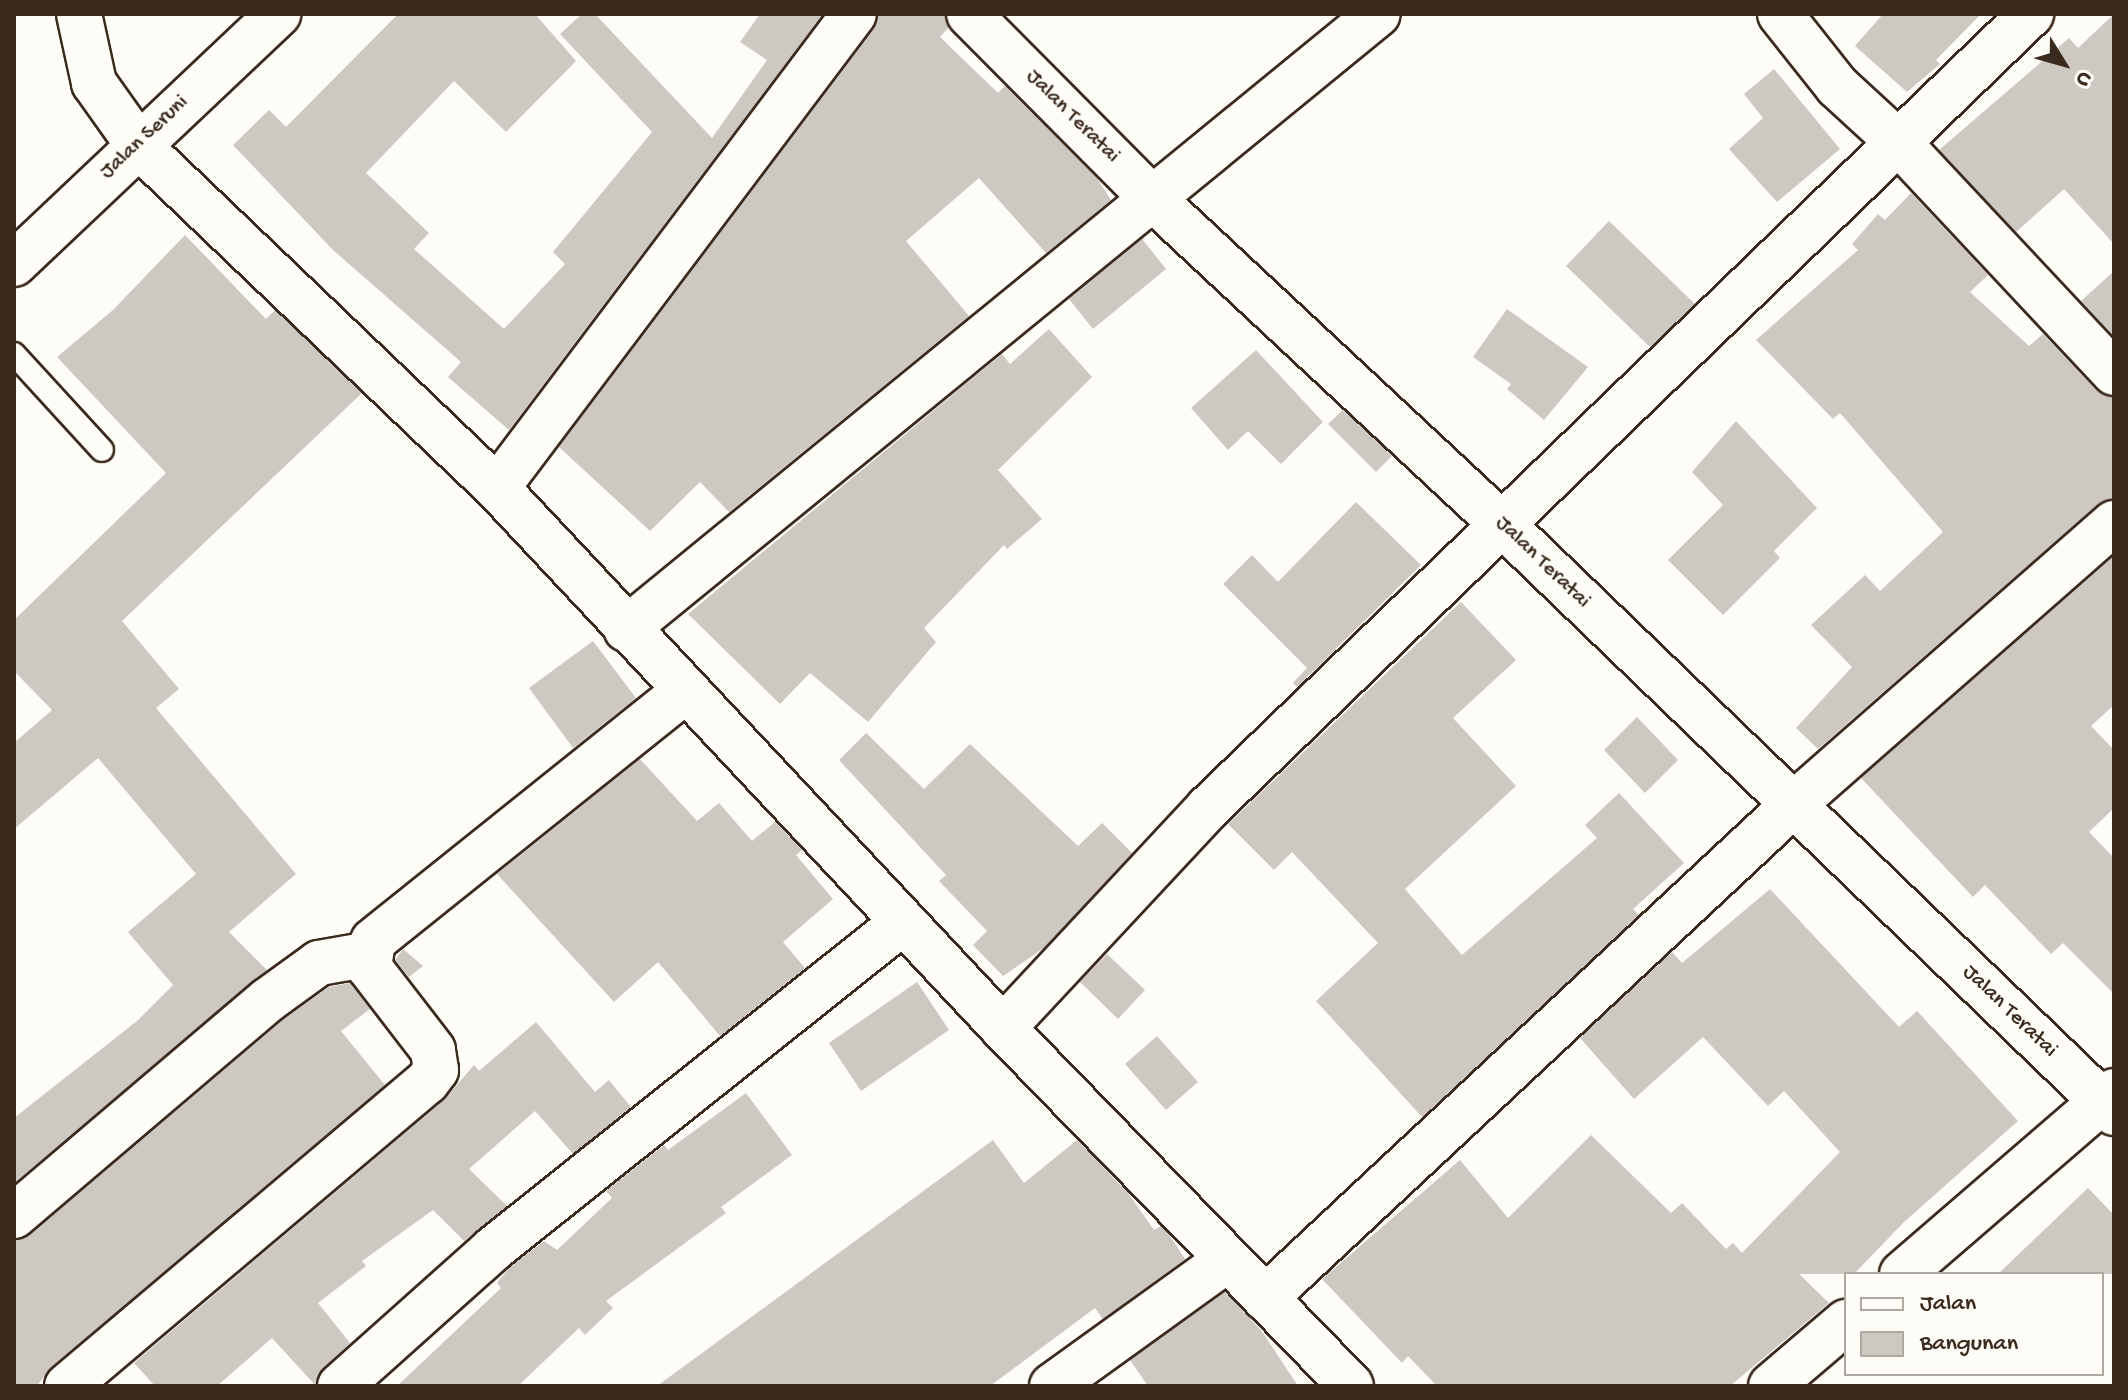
<!DOCTYPE html>
<style>
body{margin:0}
#map{position:relative;width:2128px;height:1400px;overflow:hidden;background:#fdfcf7;font-family:"Gochi Hand",sans-serif}
div>[style]{position:absolute}
[style*='--x']{left:calc(var(--x)*1px);top:calc(var(--y)*1px);width:calc(var(--w)*1px);rotate:calc(var(--a)*1deg)}
.building>*{inset:0;background:#cdc8c2}
.roads{filter:drop-shadow(2px 0 #3b2a1e) drop-shadow(-2px 0 #3b2a1e) drop-shadow(0 2px #3b2a1e) drop-shadow(0 -2px #3b2a1e)}
.service>*{height:22px;margin:-11px;padding:0 11px;transform-origin:11px;border-radius:11px;background:#fdfcf7}
.minor>*{height:44px;margin:-22px;padding:0 22px;transform-origin:22px;border-radius:22px;background:#fdfcf7}
.tertiary>*{height:44px;margin:-22px;padding:0 22px;transform-origin:22px;border-radius:22px;background:#fdfcf7}
.secondary>*{height:44px;margin:-22px;padding:0 22px;transform-origin:22px;border-radius:22px;background:#fdfcf7}
span{translate:-50% -50%;white-space:nowrap;text-align:center;line-height:1.15;-webkit-text-stroke:6px #fdfcf7;paint-order:stroke}
.street-label{font-size:22px;color:#3b2a1e}
.frame{position:absolute;inset:0;border:16px solid #3b2a1e;pointer-events:none}
.legend{position:absolute;left:1844px;top:1272px;width:260px;height:104px;box-sizing:border-box;background:#fdfcf7;border:2px solid #afa8a0;margin:0;padding:10px 14px;list-style:none;font-size:24px;color:#3b2a1e}
.legend li{display:flex;align-items:center;gap:16px;height:40px}
.legend b{width:40px;border:2px solid #afa8a0}
.north{position:absolute;left:2024px;top:24px;width:80px;height:80px;-webkit-text-stroke:6px #fdfcf7;paint-order:stroke;rotate:127deg;font-size:22px;font-weight:700;line-height:32px;text-align:center;color:#3b2a1e}
.north::after{content:'';display:block;margin:auto;width:28px;height:36px;background:#3b2a1e;clip-path:polygon(50% 0,100% 100%,50% 72%,0 100%)}
</style>
<div id="map">
<div class="building">
<div style="clip-path:polygon(398px 14px,535px 14px,576px 61px,506px 132px,454px 81px,366px 173px,429px 233px,414px 249px,504px 329px,565px 264px,553px 252px,652px 132px,560px 34px,582px 14px,595px 14px,712px 138px,767px 60px,740px 42px,760px 14px,823px 14px,509px 430px,448px 377px,461px 362px,333px 250px,233px 145px,269px 110px,286px 127px)"></div>
<div style="clip-path:polygon(878px 14px,945px 14px,949px 27px,940px 37px,998px 93px,1005px 86px,1096px 177px,1111px 200px,1046px 253px,979px 178px,906px 241px,969px 316px,729px 512px,700px 482px,650px 531px,559px 447px,874px 29px)"></div>
<div style="clip-path:polygon(1883px 14px,1981px 14px,1936px 60px,1940px 64px,1907px 92px,1855px 46px)"></div>
<div style="clip-path:polygon(2114px 14px,2114px 244px,2064px 189px,2016px 232px,1939px 150px,2069px 38px,2078px 48px)"></div>
<div style="clip-path:polygon(1774px 69px,1840px 149px,1777px 202px,1729px 149px,1763px 118px,1744px 94px)"></div>
<div style="clip-path:polygon(1911px 193px,1988px 275px,1970px 292px,2029px 346px,2043px 334px,2096px 390px,2114px 397px,2114px 499px,2098px 504px,1818px 749px,1796px 728px,1852px 667px,1811px 625px,1865px 575px,1880px 591px,1943px 532px,1840px 413px,1833px 419px,1756px 340px,1858px 250px,1852px 244px,1878px 214px,1885px 220px)"></div>
<div style="clip-path:polygon(1609px 221px,1695px 304px,1650px 347px,1566px 266px)"></div>
<div style="clip-path:polygon(185px 235px,266px 319px,275px 310px,362px 393px,122px 621px,179px 689px,156px 708px,296px 874px,229px 932px,267px 970px,14px 1183px,14px 1118px,137px 1021px,173px 985px,128px 932px,196px 874px,98px 758px,14px 829px,14px 743px,52px 710px,14px 671px,14px 620px,166px 473px,57px 357px,113px 310px)"></div>
<div style="clip-path:polygon(1142px 239px,1166px 269px,1093px 329px,1069px 299px)"></div>
<div style="clip-path:polygon(2114px 271px,2114px 336px,2081px 301px)"></div>
<div style="clip-path:polygon(1507px 309px,1588px 367px,1544px 420px,1507px 389px,1511px 384px,1473px 357px)"></div>
<div style="clip-path:polygon(1049px 329px,1092px 377px,998px 470px,1042px 519px,1007px 549px,1004px 545px,924px 628px,936px 642px,868px 722px,810px 673px,780px 704px,688px 614px,1002px 354px,1010px 364px)"></div>
<div style="clip-path:polygon(1256px 350px,1323px 422px,1281px 464px,1248px 431px,1228px 450px,1191px 408px)"></div>
<div style="clip-path:polygon(1343px 410px,1392px 456px,1376px 472px,1328px 424px)"></div>
<div style="clip-path:polygon(1736px 421px,1817px 508px,1774px 551px,1780px 558px,1723px 615px,1668px 560px,1723px 505px,1692px 472px)"></div>
<div style="clip-path:polygon(1356px 502px,1421px 565px,1297px 687px,1293px 683px,1307px 668px,1223px 584px,1252px 555px,1278px 582px)"></div>
<div style="clip-path:polygon(2114px 556px,2114px 705px,2091px 726px,2114px 750px,2114px 808px,2089px 832px,2114px 858px,2114px 994px,2063px 943px,2051px 954px,1985px 885px,1973px 897px,1861px 778px)"></div>
<div style="clip-path:polygon(1461px 602px,1516px 660px,1453px 718px,1516px 786px,1405px 889px,1462px 955px,1597px 838px,1585px 825px,1619px 793px,1684px 863px,1633px 909px,1639px 915px,1422px 1117px,1316px 1001px,1378px 943px,1292px 852px,1274px 870px,1228px 824px)"></div>
<div style="clip-path:polygon(593px 641px,636px 698px,573px 748px,529px 688px)"></div>
<div style="clip-path:polygon(1637px 717px,1678px 760px,1645px 793px,1604px 750px)"></div>
<div style="clip-path:polygon(866px 733px,924px 789px,970px 744px,1078px 846px,1102px 823px,1132px 853px,1044px 948px,1003px 976px,973px 945px,987px 931px,939px 881px,946px 875px,839px 760px)"></div>
<div style="clip-path:polygon(640px 759px,697px 821px,719px 803px,752px 841px,775px 822px,802px 850px,796px 855px,833px 899px,783px 942px,805px 968px,720px 1036px,658px 962px,614px 1002px,497px 874px)"></div>
<div style="clip-path:polygon(1770px 889px,1899px 1027px,1917px 1011px,2018px 1121px,1904px 1222px,1854px 1274px,1799px 1274px,1829px 1303px,1730px 1386px,1437px 1386px,1408px 1356px,1402px 1363px,1322px 1279px,1460px 1160px,1508px 1218px,1591px 1135px,1671px 1213px,1682px 1203px,1726px 1249px,1733px 1243px,1742px 1253px,1840px 1152px,1784px 1091px,1768px 1106px,1703px 1037px,1634px 1099px,1580px 1038px,1672px 952px,1682px 963px)"></div>
<div style="clip-path:polygon(403px 949px,423px 966px,409px 977px,395px 960px)"></div>
<div style="clip-path:polygon(1107px 954px,1145px 990px,1118px 1019px,1080px 982px)"></div>
<div style="clip-path:polygon(917px 982px,949px 1030px,861px 1091px,829px 1043px)"></div>
<div style="clip-path:polygon(350px 983px,370px 1009px,341px 1031px,385px 1085px,51px 1367px,37px 1386px,14px 1386px,14px 1240px,30px 1235px,283px 1020px,329px 987px)"></div>
<div style="clip-path:polygon(536px 1022px,595px 1092px,609px 1080px,631px 1107px,573px 1154px,535px 1111px,469px 1169px,507px 1206px,464px 1241px,433px 1210px,362px 1261px,366px 1266px,318px 1303px,350px 1343px,323px 1368px,316px 1386px,272px 1338px,217px 1386px,155px 1386px,134px 1363px,443px 1101px,474px 1065px,479px 1071px)"></div>
<div style="clip-path:polygon(1157px 1036px,1198px 1082px,1166px 1110px,1125px 1064px)"></div>
<div style="clip-path:polygon(746px 1093px,792px 1155px,721px 1207px,726px 1213px,606px 1301px,613px 1308px,585px 1335px,579px 1328px,518px 1386px,397px 1386px,501px 1288px,497px 1283px,509px 1268px,544px 1241px,557px 1250px,612px 1198px,606px 1191px,664px 1145px,668px 1150px)"></div>
<div style="clip-path:polygon(993px 1140px,1024px 1183px,1077px 1140px,1128px 1193px,1154px 1230px,1161px 1226px,1168px 1233px,1185px 1259px,1103px 1319px,1095px 1308px,990px 1386px,657px 1386px)"></div>
<div style="clip-path:polygon(2088px 1188px,2114px 1215px,2114px 1274px,1998px 1274px)"></div>
<div style="clip-path:polygon(1225px 1292px,1261px 1330px,1298px 1386px,1148px 1386px,1130px 1360px)"></div>
</div>
<div class="roads">
<div class="service">
<div style="--x:14;--y:354;--w:130;--a:47.5"></div>
</div>
<div class="minor">
<div style="--x:79;--y:14;--w:71;--a:77.7"></div>
<div style="--x:94;--y:83;--w:76;--a:54.6"></div>
<div style="--x:138;--y:145;--w:497;--a:43.7"></div>
<div style="--x:497;--y:488;--w:740;--a:46.86"></div>
<div style="--x:1003;--y:1028;--w:499;--a:45.8"></div>
<div style="--x:1780;--y:14;--w:92;--a:51.6"></div>
<div style="--x:1837;--y:86;--w:84;--a:42.6"></div>
<div style="--x:1899;--y:143;--w:315;--a:46.9"></div>
<div style="--x:497;--y:488;--w:593;--a:-53.01"></div>
<div style="--x:626;--y:629;--w:971;--a:-39.28"></div>
<div style="--x:1003;--y:1028;--w:301;--a:-47"></div>
<div style="--x:1208;--y:808;--w:1144;--a:-43.97"></div>
<div style="--x:14;--y:1216;--w:333;--a:-40.4"></div>
<div style="--x:268;--y:1000;--w:63;--a:-36"></div>
<div style="--x:319;--y:963;--w:52;--a:-10"></div>
<div style="--x:1902;--y:1274;--w:280;--a:-40.8"></div>
<div style="--x:1265;--y:1298;--w:724;--a:-43.04"></div>
<div style="--x:1794;--y:804;--w:426;--a:-41.3"></div>
<div style="--x:67;--y:1386;--w:471;--a:-40.2"></div>
<div style="--x:427;--y:1082;--w:15;--a:-53"></div>
<div style="--x:436;--y:1070;--w:20;--a:-99"></div>
<div style="--x:433;--y:1050;--w:105;--a:-127.6"></div>
<div style="--x:369;--y:967;--w:26;--a:-81"></div>
<div style="--x:373;--y:941;--w:401;--a:-38.7"></div>
<div style="--x:340;--y:1386;--w:205;--a:-41.8"></div>
<div style="--x:493;--y:1249;--w:524;--a:-38.57"></div>
<div style="--x:1052;--y:1386;--w:213;--a:-35.8"></div>
<div style="--x:1771;--y:1386;--w:99;--a:-40.5"></div>
</div>
<div class="tertiary">
<div style="--x:969;--y:14;--w:258;--a:45.2"></div>
<div style="--x:1151;--y:197;--w:478;--a:43"></div>
<div style="--x:1501;--y:523;--w:851;--a:43.9"></div>
</div>
<div class="secondary">
<div style="--x:14;--y:264;--w:364;--a:-43.4"></div>
</div>
</div>
<div class="street-label">
<span style="left:1072px;top:117px;rotate:45deg">Jalan Teratai</span>
<span style="left:145px;top:138px;rotate:-43deg">Jalan Seruni</span>
<span style="left:1542px;top:563px;rotate:44deg">Jalan Teratai</span>
<span style="left:2009px;top:1012px;rotate:44deg">Jalan Teratai</span>
</div>
<div class="frame"></div>
<ul class="legend">
<li><b style="height:10px;background:#fdfcf7"></b>Jalan</li>
<li><b style="height:22px;background:#cdc8c2"></b>Bangunan</li>
</ul>
<div class="north">U</div>
</div>
